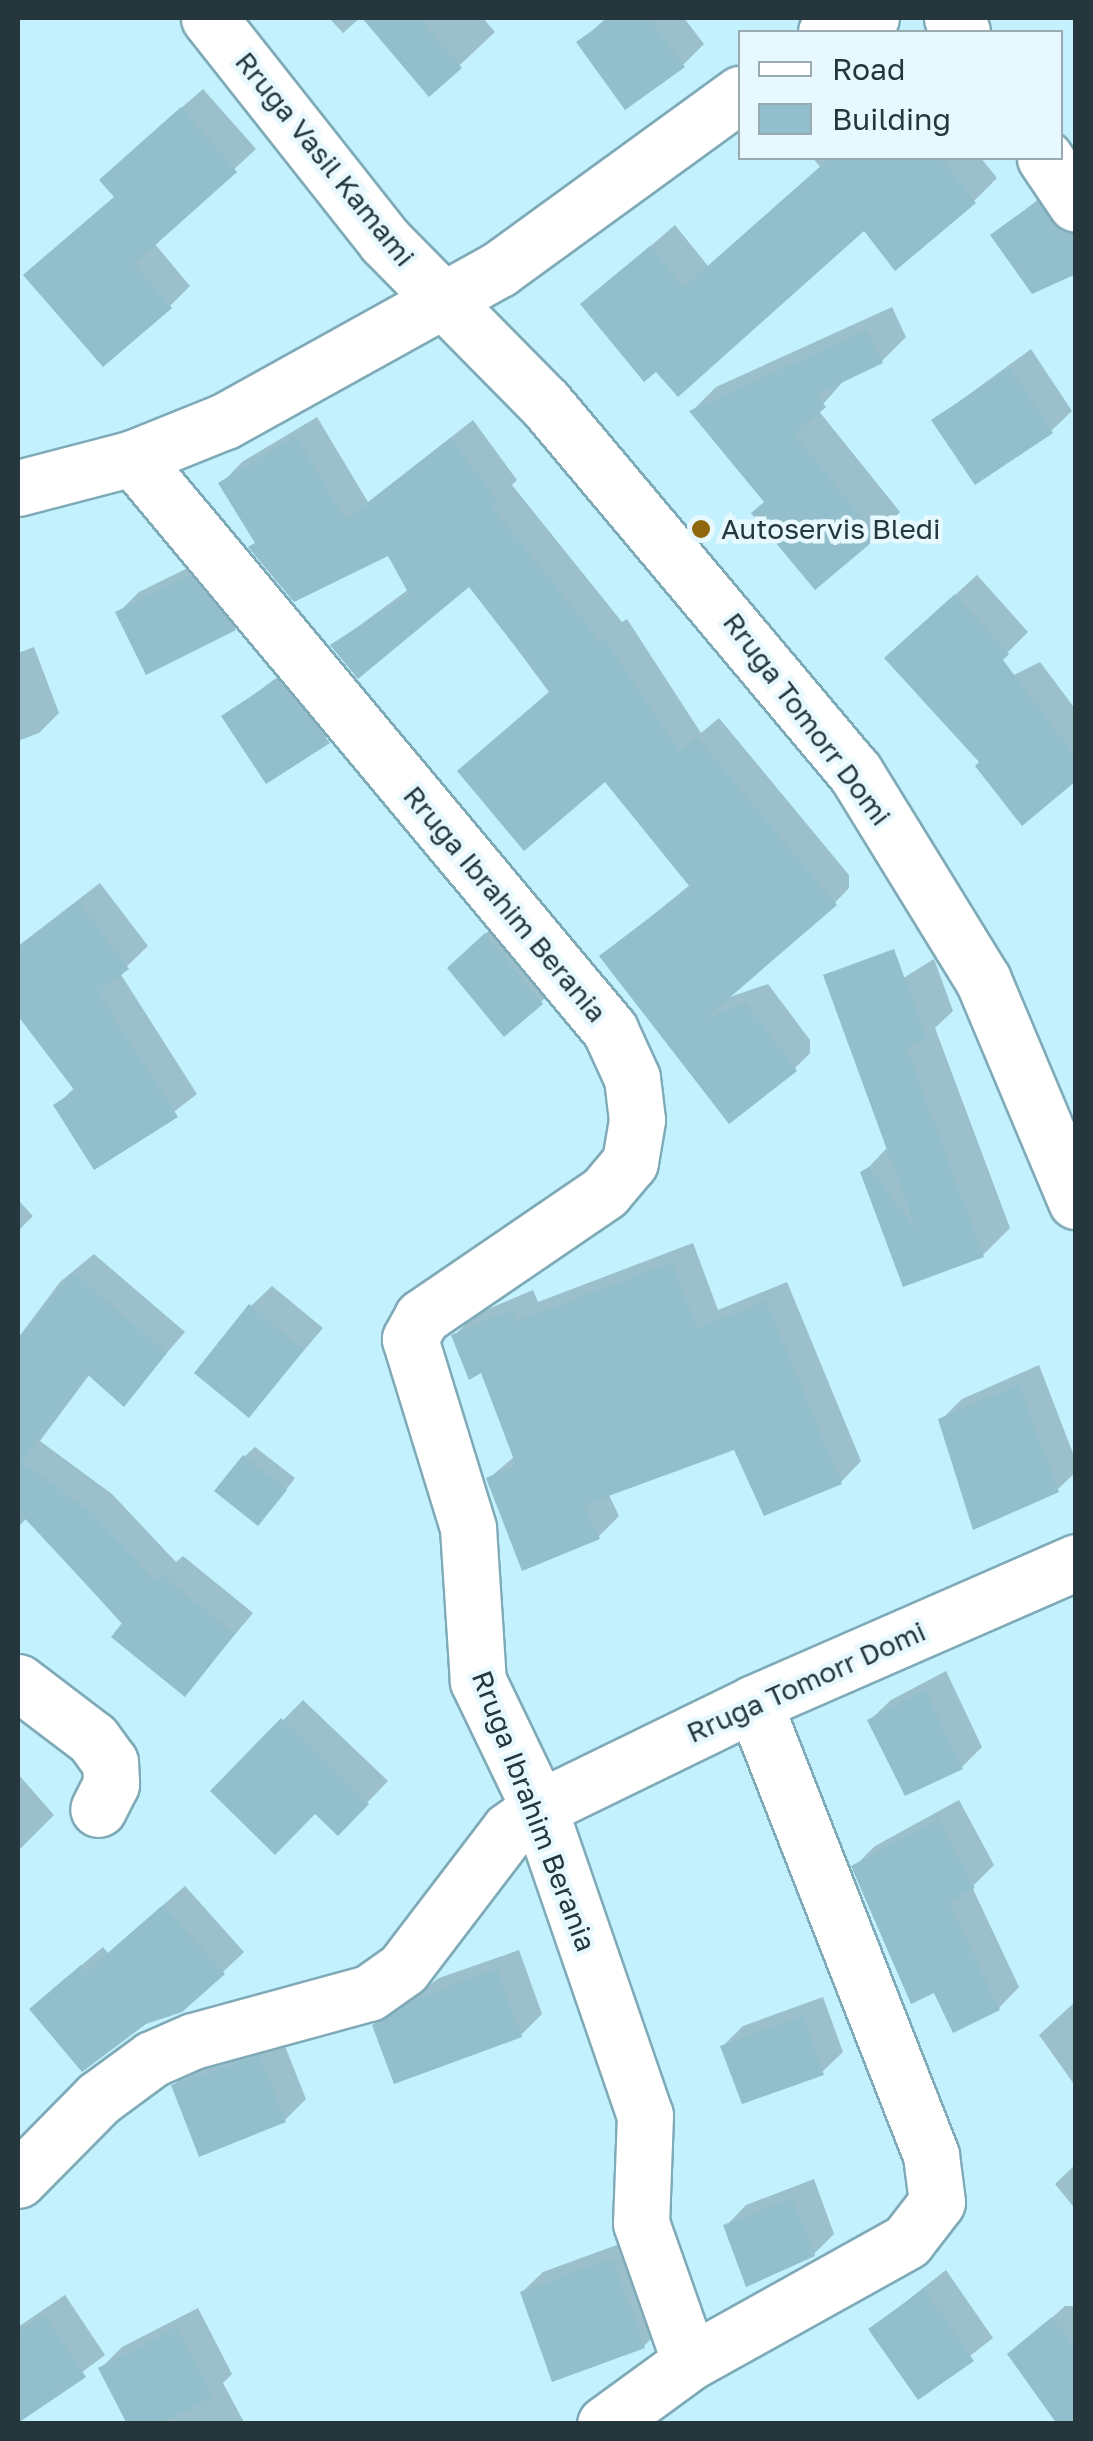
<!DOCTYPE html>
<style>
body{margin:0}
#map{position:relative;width:1093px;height:2441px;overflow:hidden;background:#c3f1fe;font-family:"Golos Text",sans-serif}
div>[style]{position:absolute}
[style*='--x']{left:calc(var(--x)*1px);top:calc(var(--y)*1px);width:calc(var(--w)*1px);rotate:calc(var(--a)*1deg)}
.shadow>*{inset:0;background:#0003}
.building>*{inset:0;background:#93becb}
.roads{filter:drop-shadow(2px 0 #7faab7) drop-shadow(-2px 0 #7faab7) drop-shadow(0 2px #7faab7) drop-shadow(0 -2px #7faab7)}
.minor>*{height:55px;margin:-27.5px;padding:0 27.5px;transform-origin:27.5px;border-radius:27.5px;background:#fff}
.dots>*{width:28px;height:28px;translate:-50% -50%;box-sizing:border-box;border:5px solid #e7f9fe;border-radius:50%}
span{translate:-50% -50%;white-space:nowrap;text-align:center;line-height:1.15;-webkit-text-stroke:9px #e7f9fe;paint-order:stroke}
.street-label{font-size:28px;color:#25373c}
.poi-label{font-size:28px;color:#25373c}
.left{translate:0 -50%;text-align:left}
.frame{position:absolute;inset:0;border:20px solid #25373c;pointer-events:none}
.legend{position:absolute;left:738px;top:30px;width:325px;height:130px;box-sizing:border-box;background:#e7f9fe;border:2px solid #99abb0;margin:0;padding:12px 18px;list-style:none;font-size:30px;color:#25373c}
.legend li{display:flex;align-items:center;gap:20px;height:50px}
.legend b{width:50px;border:2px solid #99abb0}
</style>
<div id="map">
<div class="shadow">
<div style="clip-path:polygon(329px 18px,360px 18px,343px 33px)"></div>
<div style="clip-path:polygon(365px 18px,483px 18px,495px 32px,429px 94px)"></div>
<div style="clip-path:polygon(606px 18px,684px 18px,704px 44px,683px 65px,579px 43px)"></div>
<div style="clip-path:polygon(203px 89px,256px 149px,154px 243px,190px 286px,170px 306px,26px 275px,116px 196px,122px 160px)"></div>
<div style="clip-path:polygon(813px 158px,981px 158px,997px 178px,974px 201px,865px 227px,657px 368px,583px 304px,675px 225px,708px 266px,820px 167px)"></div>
<div style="clip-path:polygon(1057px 184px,1076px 205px,1076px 264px,994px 235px)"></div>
<div style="clip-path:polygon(892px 307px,906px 337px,882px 361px,846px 378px,818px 410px,900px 512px,877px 535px,766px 501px,692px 411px,716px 387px)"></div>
<div style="clip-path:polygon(1031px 349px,1072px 411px,1051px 431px,934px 420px)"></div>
<div style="clip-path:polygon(317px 417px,368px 502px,473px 420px,517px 480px,512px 485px,622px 622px,627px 619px,701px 733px,719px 718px,849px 875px,849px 888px,828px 910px,724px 999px,768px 984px,810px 1040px,810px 1053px,788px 1075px,603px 956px,691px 884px,469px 584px,333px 645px,409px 589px,389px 553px,251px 547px,257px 541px,222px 483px,242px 462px)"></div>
<div style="clip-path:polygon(212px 556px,255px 608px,235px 628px,147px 671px,118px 613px,139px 592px)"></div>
<div style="clip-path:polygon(977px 575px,1028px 632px,1007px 653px,908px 638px)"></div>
<div style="clip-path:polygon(34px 647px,59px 713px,39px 733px,18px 741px,18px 653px)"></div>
<div style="clip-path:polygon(299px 661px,349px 721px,267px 781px,225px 716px)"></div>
<div style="clip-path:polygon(1040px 662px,1076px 710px,1076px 778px,982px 762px,964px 700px)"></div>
<div style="clip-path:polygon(100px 883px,148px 946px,120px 973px,197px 1094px,143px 1136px,56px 1106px,75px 1087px,18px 1012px,18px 946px)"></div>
<div style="clip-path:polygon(507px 914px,562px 981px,541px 1002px,471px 947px)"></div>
<div style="clip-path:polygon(934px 959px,953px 1011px,935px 1028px,1010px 1228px,983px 1255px,904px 1284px,863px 1173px,888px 1147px,871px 998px)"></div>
<div style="clip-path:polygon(18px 1200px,33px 1216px,18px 1231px)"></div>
<div style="clip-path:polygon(693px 1243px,718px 1310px,787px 1282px,861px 1461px,841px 1482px,735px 1447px,608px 1493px,619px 1516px,598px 1537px,488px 1479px,515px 1456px,483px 1370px,454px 1336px,474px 1315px,533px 1290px,538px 1302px)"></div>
<div style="clip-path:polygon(94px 1254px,185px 1332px,123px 1403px,90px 1374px,40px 1441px,112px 1494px,176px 1562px,183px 1556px,253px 1613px,185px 1694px,27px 1518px,18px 1527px,18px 1338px,60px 1282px)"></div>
<div style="clip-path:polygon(272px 1286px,323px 1328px,249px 1415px,251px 1306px)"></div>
<div style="clip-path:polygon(1039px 1365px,1076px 1461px,1076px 1472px,1058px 1489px,941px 1420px,962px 1399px)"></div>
<div style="clip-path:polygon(255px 1447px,295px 1478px,268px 1513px,245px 1456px)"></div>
<div style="clip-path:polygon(946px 1671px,982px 1747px,962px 1767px,870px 1720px,891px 1700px)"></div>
<div style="clip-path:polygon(303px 1700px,388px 1781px,338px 1833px,315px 1811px,214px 1791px)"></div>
<div style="clip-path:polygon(18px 1774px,54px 1815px,18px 1851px)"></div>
<div style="clip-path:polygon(959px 1800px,994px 1865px,972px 1887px,1019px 1987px,999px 2008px,935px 1990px,854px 1867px,875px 1846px)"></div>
<div style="clip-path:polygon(185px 1886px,244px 1952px,223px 1972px,53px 1989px,103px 1947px,108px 1953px)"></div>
<div style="clip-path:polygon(519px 1950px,542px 2014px,521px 2035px,375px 2025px,439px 1978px)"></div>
<div style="clip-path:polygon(823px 1997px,843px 2052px,822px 2072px,723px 2046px,743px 2026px)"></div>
<div style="clip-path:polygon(1076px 2001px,1076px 2087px,1039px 2035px)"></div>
<div style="clip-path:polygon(281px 2036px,306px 2099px,285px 2120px,173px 2086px,194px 2065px)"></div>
<div style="clip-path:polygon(1076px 2164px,1076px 2210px,1055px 2184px)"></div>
<div style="clip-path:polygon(814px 2179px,834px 2234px,814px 2254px,726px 2226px,746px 2205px)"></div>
<div style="clip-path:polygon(633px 2239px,665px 2325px,644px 2346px,522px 2292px,543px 2272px)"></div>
<div style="clip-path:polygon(946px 2270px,993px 2338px,919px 2396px,871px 2329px)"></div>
<div style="clip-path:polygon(65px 2295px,105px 2355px,18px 2420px,18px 2327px)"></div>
<div style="clip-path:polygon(1065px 2306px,1076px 2306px,1076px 2424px,1010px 2355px)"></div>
<div style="clip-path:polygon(198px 2308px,232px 2374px,223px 2383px,245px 2424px,133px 2424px,101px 2368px,122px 2347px)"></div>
</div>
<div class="building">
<div style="clip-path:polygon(362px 18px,419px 18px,462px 68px,429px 97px)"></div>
<div style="clip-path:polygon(610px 18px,649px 18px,685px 67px,625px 110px,576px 42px)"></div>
<div style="clip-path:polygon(181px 107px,237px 172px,134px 264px,172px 308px,103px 367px,23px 275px,114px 197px,99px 180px)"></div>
<div style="clip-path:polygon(830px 158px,941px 158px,976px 203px,895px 271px,864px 231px,678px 397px,656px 372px,644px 382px,580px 304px,650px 246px,684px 287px)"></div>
<div style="clip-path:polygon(1037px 201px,1061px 232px,1076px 235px,1076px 274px,1032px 294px,990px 235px)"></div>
<div style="clip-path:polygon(867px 330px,883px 363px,816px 395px,826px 407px,794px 434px,878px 537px,815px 590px,751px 513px,764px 502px,689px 411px)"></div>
<div style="clip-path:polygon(1010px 368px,1053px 433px,975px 485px,931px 420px)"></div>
<div style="clip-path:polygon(296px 436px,346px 520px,451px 438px,498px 502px,492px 507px,600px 641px,605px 638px,679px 752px,697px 737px,837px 905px,707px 1017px,746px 1003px,797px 1071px,729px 1124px,599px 956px,690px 887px,605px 782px,524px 851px,457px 771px,550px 691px,469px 587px,358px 679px,330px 645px,409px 594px,388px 556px,294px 602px,248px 547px,255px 543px,218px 483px)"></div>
<div style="clip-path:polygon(190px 575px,236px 630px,146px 675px,115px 612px)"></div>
<div style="clip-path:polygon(955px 594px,1009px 654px,1003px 660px,1076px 757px,1076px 781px,1022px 826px,975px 766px,979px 762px,884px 658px)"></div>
<div style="clip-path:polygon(277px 679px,330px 743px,266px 784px,221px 716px)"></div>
<div style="clip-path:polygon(78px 901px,129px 969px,98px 992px,178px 1117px,94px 1170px,53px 1105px,75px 1091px,18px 1016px,18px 948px)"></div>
<div style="clip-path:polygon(485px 933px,543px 1004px,504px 1037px,447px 968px)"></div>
<div style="clip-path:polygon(894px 949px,927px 1040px,906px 1047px,984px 1257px,903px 1287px,860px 1172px,869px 1167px,916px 1229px,823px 975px)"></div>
<div style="clip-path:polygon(672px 1262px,697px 1328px,766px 1301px,842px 1484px,764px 1516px,734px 1450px,584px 1505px,600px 1539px,522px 1571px,486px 1478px,516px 1465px,481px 1373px,469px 1380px,451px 1335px,513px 1309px,517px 1321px)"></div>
<div style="clip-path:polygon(73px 1272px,167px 1353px,124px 1407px,88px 1375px,22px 1462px,92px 1513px,156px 1581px,161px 1574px,235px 1634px,185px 1697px,111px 1637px,122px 1623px,18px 1511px,18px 1339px)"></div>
<div style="clip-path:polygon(249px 1304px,304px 1350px,249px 1418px,194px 1373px)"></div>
<div style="clip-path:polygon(1019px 1384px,1059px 1492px,973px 1530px,938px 1419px)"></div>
<div style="clip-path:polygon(243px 1455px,287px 1490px,258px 1526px,214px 1491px)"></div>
<div style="clip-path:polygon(925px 1689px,963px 1769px,905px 1796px,867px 1720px)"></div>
<div style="clip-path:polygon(281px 1718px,369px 1804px,338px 1836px,315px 1814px,275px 1855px,210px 1791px)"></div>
<div style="clip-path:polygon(938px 1819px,975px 1888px,949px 1902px,1000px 2010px,953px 2033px,934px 1993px,911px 2004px,851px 1866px)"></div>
<div style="clip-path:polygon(163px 1905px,225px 1974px,182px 2012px,146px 2024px,82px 2072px,29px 2009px,81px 1965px,86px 1972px)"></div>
<div style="clip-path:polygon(498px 1969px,522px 2037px,394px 2084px,372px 2025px,416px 1998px)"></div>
<div style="clip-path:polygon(803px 2016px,824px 2075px,742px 2104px,720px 2046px)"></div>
<div style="clip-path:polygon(260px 2055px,286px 2122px,199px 2157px,171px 2085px)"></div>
<div style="clip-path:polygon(793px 2198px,815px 2256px,746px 2287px,723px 2225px)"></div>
<div style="clip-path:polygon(613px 2258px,645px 2348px,552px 2382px,520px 2292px)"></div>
<div style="clip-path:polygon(924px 2289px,974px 2361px,918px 2400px,868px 2329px)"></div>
<div style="clip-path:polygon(44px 2314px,86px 2377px,18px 2423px,18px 2332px)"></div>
<div style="clip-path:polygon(1052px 2317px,1076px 2348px,1076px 2424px,1057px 2424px,1007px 2354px)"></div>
<div style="clip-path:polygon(177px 2327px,213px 2397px,161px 2424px,127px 2424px,98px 2368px)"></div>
</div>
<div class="roads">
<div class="minor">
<div style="--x:209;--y:18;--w:284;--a:51.7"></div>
<div style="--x:385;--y:241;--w:228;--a:45.4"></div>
<div style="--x:545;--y:403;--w:482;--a:50"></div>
<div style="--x:855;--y:772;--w:244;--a:58.4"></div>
<div style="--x:983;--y:980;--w:240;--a:67.2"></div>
<div style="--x:952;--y:18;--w:17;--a:54"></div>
<div style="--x:826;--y:32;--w:47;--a:-17.3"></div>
<div style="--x:1045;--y:158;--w:55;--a:56"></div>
<div style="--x:133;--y:458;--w:745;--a:50.17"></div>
<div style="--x:610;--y:1030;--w:53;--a:65.4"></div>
<div style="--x:632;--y:1078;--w:42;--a:83.2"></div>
<div style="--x:637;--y:1120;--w:43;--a:99.5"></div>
<div style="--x:630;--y:1162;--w:39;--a:130"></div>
<div style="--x:605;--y:1192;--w:222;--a:145.7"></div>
<div style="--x:422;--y:1317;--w:25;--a:119"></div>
<div style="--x:410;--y:1339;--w:198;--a:72.9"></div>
<div style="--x:468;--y:1528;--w:153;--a:86.3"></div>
<div style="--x:478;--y:1681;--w:141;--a:64.3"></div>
<div style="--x:539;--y:1808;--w:325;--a:71"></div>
<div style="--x:645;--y:2115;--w:108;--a:92.1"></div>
<div style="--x:641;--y:2223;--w:147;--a:70.6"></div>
<div style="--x:18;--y:488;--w:119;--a:-14.6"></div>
<div style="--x:133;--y:458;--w:99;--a:-21.9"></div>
<div style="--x:225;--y:421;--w:313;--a:-29"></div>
<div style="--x:499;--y:269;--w:298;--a:-36"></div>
<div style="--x:18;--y:1682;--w:94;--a:37.2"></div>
<div style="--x:93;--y:1739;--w:29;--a:54"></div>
<div style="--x:110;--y:1762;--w:22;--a:87"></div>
<div style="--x:111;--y:1784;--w:28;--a:117"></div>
<div style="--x:18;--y:2180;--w:115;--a:-45.4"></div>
<div style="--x:99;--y:2098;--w:66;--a:-36.3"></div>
<div style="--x:152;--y:2059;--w:45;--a:-23.7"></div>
<div style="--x:193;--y:2041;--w:182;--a:-15.3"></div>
<div style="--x:369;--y:1993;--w:42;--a:-35.2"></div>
<div style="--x:403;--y:1969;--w:175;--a:-52.7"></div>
<div style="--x:509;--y:1830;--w:37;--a:-36"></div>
<div style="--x:539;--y:1808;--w:239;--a:-26"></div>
<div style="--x:754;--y:1703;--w:352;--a:-23.6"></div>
<div style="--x:605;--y:2424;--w:105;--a:-36.1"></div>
<div style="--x:690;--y:2362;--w:248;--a:-29.1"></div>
<div style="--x:907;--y:2241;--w:49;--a:-52.4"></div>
<div style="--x:937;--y:2202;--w:47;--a:-97.3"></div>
<div style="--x:931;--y:2155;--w:485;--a:-111.4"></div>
</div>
</div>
<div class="dots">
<div style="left:701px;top:529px;background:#8f670d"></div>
</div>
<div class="street-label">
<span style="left:325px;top:159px;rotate:51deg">Rruga Vasil Kamami</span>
<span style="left:807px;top:719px;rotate:53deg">Rruga Tomorr Domi</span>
<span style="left:505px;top:904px;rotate:50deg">Rruga Ibrahim Berania</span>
<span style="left:806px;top:1682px;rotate:-24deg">Rruga Tomorr Domi</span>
<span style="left:534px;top:1811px;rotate:69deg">Rruga Ibrahim Berania</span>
</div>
<div class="poi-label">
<span class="left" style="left:721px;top:529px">Autoservis Bledi</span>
</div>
<div class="frame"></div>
<ul class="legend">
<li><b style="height:12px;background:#fff"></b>Road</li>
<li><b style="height:28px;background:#93becb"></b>Building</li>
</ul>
</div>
